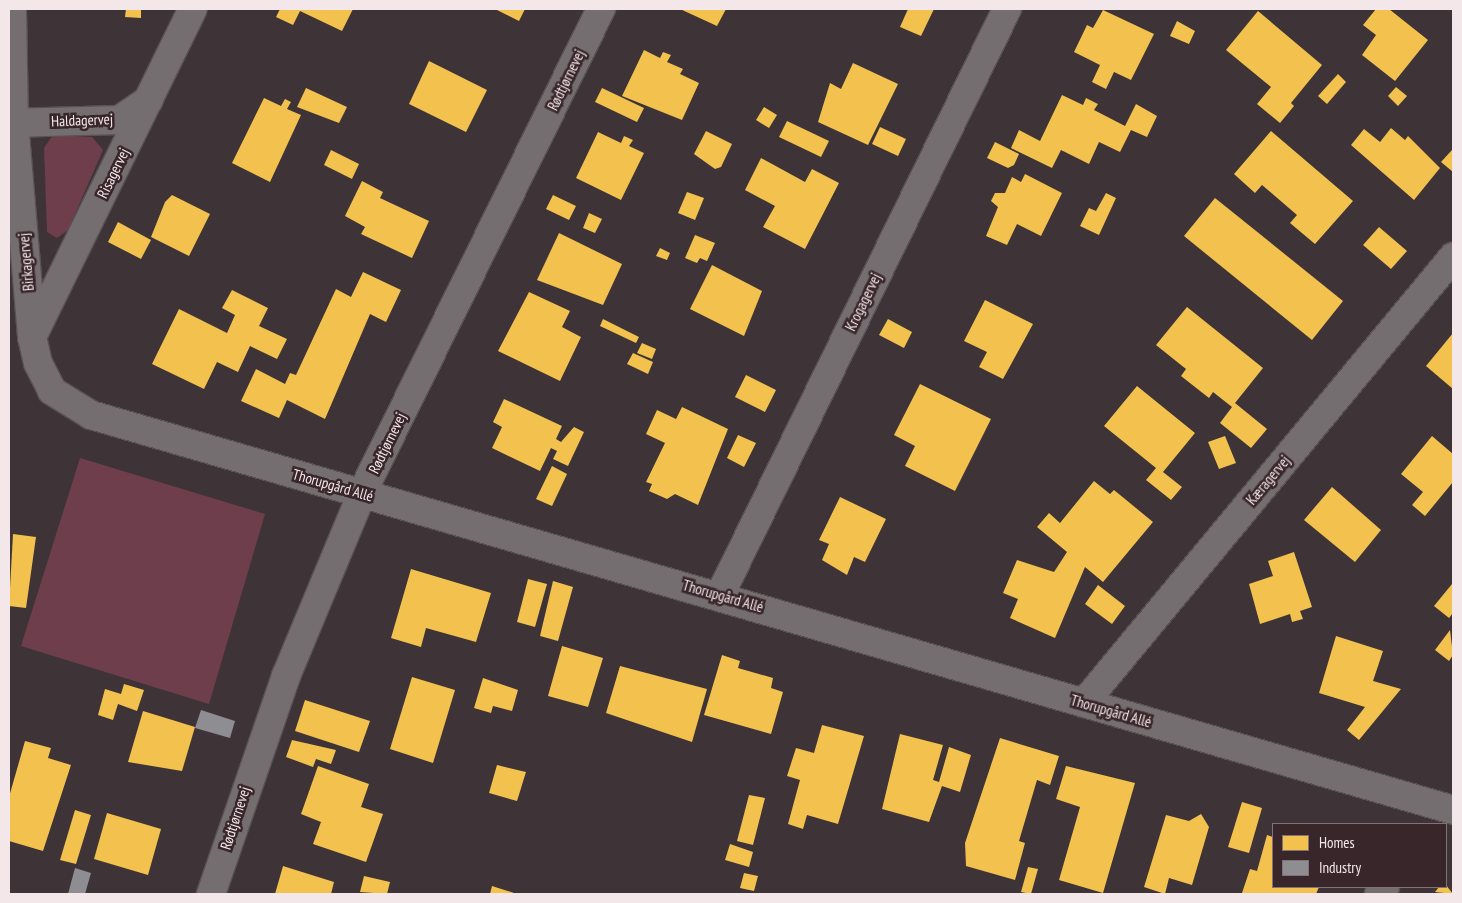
<!DOCTYPE html>
<meta charset="utf-8">
<style>
body{margin:0}
#map{position:relative;width:1462px;height:903px;overflow:hidden;background:#3e3437;font-family:"PT Sans Narrow",sans-serif}
div>[style]{position:absolute}
[style*='--x']{left:calc(var(--x)*1px);top:calc(var(--y)*1px);width:calc(var(--w)*1px);rotate:calc(var(--a)*1deg)}
.green>*{inset:0;background:#6e3e4d}
.homes>*{inset:0;background:#f2c14e}
.industry>*{inset:0;background:#8d8d92}
.roads{filter:drop-shadow(1px 0 #5a5154) drop-shadow(-1px 0 #5a5154) drop-shadow(0 1px #5a5154) drop-shadow(0 -1px #5a5154)}
.minor>*{height:28px;margin:-14px;padding:0 14px;transform-origin:14px;border-radius:14px;background:#756e70}
span{translate:-50% -50%;white-space:nowrap;text-align:center;line-height:1.15;-webkit-text-stroke:5px #38262b;paint-order:stroke}
.street-label{font-size:15px;color:#f3e7ea}
.frame{position:absolute;inset:0;border:10px solid #f3e7ea;pointer-events:none}
.legend{position:absolute;left:1272px;top:823px;width:175px;height:65px;box-sizing:border-box;background:#38262b;border:1px solid #837377;margin:0;padding:6px 9px;list-style:none;font-size:15px;color:#f3e7ea}
.legend li{display:flex;align-items:center;gap:10px;height:25px}
.legend b{width:25px;border:1px solid #837377}
</style>
<div id="map">
<div class="green">
<div style="clip-path:polygon(53px 135px,92px 137px,103px 150px,68px 230px,57px 238px,47px 232px,44px 148px)"></div>
<div style="clip-path:polygon(80px 458px,265px 514px,209px 704px,21px 646px)"></div>
</div>
<div class="homes">
<div style="clip-path:polygon(126px 9px,141px 9px,141px 18px,125px 17px)"></div>
<div style="clip-path:polygon(280px 9px,353px 9px,342px 31px,300px 11px,293px 25px,276px 17px)"></div>
<div style="clip-path:polygon(495px 9px,525px 9px,519px 21px)"></div>
<div style="clip-path:polygon(680px 9px,726px 9px,717px 26px)"></div>
<div style="clip-path:polygon(908px 9px,934px 9px,921px 36px,900px 27px)"></div>
<div style="clip-path:polygon(1376px 9px,1389px 9px,1428px 40px,1395px 81px,1362px 55px,1376px 35px,1363px 25px)"></div>
<div style="clip-path:polygon(1103px 10px,1154px 34px,1131px 80px,1114px 72px,1106px 89px,1092px 82px,1100px 65px,1074px 52px,1087px 25px,1093px 28px)"></div>
<div style="clip-path:polygon(1258px 11px,1322px 65px,1291px 103px,1294px 106px,1280px 123px,1257px 104px,1271px 87px,1226px 50px)"></div>
<div style="clip-path:polygon(1177px 21px,1195px 31px,1189px 44px,1170px 36px)"></div>
<div style="clip-path:polygon(644px 50px,660px 58px,663px 52px,671px 55px,667px 62px,683px 69px,680px 74px,699px 83px,682px 120px,622px 96px)"></div>
<div style="clip-path:polygon(429px 61px,487px 90px,466px 132px,409px 104px)"></div>
<div style="clip-path:polygon(853px 63px,898px 84px,868px 145px,818px 122px,830px 83px,841px 89px)"></div>
<div style="clip-path:polygon(1338px 74px,1346px 82px,1327px 104px,1318px 96px)"></div>
<div style="clip-path:polygon(1396px 87px,1407px 96px,1398px 106px,1388px 96px)"></div>
<div style="clip-path:polygon(306px 88px,347px 107px,339px 123px,297px 107px)"></div>
<div style="clip-path:polygon(602px 88px,644px 108px,637px 122px,595px 102px)"></div>
<div style="clip-path:polygon(1062px 95px,1083px 105px,1086px 98px,1098px 104px,1094px 110px,1125px 126px,1136px 104px,1157px 116px,1147px 137px,1131px 130px,1120px 152px,1099px 142px,1089px 164px,1061px 150px,1052px 168px,1011px 148px,1019px 130px,1040px 141px)"></div>
<div style="clip-path:polygon(264px 98px,281px 106px,285px 99px,291px 102px,287px 109px,301px 115px,270px 182px,232px 163px)"></div>
<div style="clip-path:polygon(764px 107px,777px 115px,769px 128px,756px 120px)"></div>
<div style="clip-path:polygon(787px 121px,829px 141px,821px 157px,779px 137px)"></div>
<div style="clip-path:polygon(880px 127px,906px 139px,898px 156px,872px 144px)"></div>
<div style="clip-path:polygon(1391px 128px,1405px 140px,1408px 136px,1440px 168px,1414px 200px,1351px 145px,1364px 129px,1380px 142px)"></div>
<div style="clip-path:polygon(706px 131px,732px 144px,721px 167px,715px 169px,694px 154px)"></div>
<div style="clip-path:polygon(1271px 131px,1353px 201px,1315px 244px,1290px 223px,1297px 215px,1262px 185px,1255px 193px,1234px 174px)"></div>
<div style="clip-path:polygon(598px 132px,621px 143px,624px 136px,633px 140px,629px 146px,644px 153px,621px 200px,576px 178px)"></div>
<div style="clip-path:polygon(995px 142px,1019px 154px,1014px 165px,1008px 168px,987px 158px)"></div>
<div style="clip-path:polygon(331px 150px,359px 164px,352px 179px,324px 165px)"></div>
<div style="clip-path:polygon(1452px 150px,1453px 151px,1453px 172px,1441px 162px)"></div>
<div style="clip-path:polygon(761px 158px,805px 182px,812px 169px,839px 183px,805px 249px,763px 227px,775px 206px,745px 190px)"></div>
<div style="clip-path:polygon(1025px 174px,1062px 193px,1041px 236px,1017px 224px,1007px 245px,986px 236px,998px 207px,991px 201px,995px 193px,1005px 193px,1012px 177px,1021px 182px)"></div>
<div style="clip-path:polygon(362px 181px,383px 192px,380px 198px,429px 221px,412px 258px,361px 234px,365px 227px,345px 216px)"></div>
<div style="clip-path:polygon(687px 192px,704px 198px,695px 220px,678px 213px)"></div>
<div style="clip-path:polygon(1106px 193px,1116px 198px,1099px 235px,1080px 226px,1089px 208px,1096px 211px)"></div>
<div style="clip-path:polygon(172px 195px,210px 214px,189px 256px,151px 237px,165px 202px)"></div>
<div style="clip-path:polygon(553px 195px,576px 206px,569px 220px,546px 209px)"></div>
<div style="clip-path:polygon(1215px 198px,1343px 301px,1312px 340px,1184px 236px)"></div>
<div style="clip-path:polygon(589px 213px,602px 219px,595px 233px,583px 228px)"></div>
<div style="clip-path:polygon(118px 222px,151px 240px,141px 259px,108px 242px)"></div>
<div style="clip-path:polygon(1379px 227px,1407px 251px,1391px 269px,1363px 245px)"></div>
<div style="clip-path:polygon(559px 233px,622px 264px,603px 305px,537px 280px)"></div>
<div style="clip-path:polygon(695px 235px,715px 243px,707px 261px,700px 258px,697px 263px,685px 258px)"></div>
<div style="clip-path:polygon(660px 248px,670px 253px,667px 260px,656px 256px)"></div>
<div style="clip-path:polygon(712px 265px,762px 291px,744px 336px,690px 309px)"></div>
<div style="clip-path:polygon(363px 272px,401px 290px,386px 322px,370px 314px,325px 419px,287px 400px,279px 418px,241px 401px,256px 369px,285px 384px,290px 373px,296px 375px,336px 289px,351px 297px)"></div>
<div style="clip-path:polygon(232px 290px,268px 308px,259px 326px,287px 339px,277px 359px,250px 346px,238px 372px,217px 362px,204px 389px,152px 364px,179px 309px,227px 333px,235px 315px,222px 308px)"></div>
<div style="clip-path:polygon(529px 292px,570px 311px,562px 327px,581px 337px,560px 381px,498px 351px)"></div>
<div style="clip-path:polygon(985px 300px,1033px 324px,1003px 379px,979px 367px,987px 352px,964px 341px)"></div>
<div style="clip-path:polygon(1187px 307px,1263px 368px,1235px 403px,1267px 429px,1251px 448px,1220px 423px,1232px 407px,1213px 392px,1209px 398px,1181px 376px,1186px 369px,1156px 345px)"></div>
<div style="clip-path:polygon(603px 319px,639px 337px,636px 343px,600px 326px)"></div>
<div style="clip-path:polygon(888px 319px,912px 332px,904px 348px,879px 335px)"></div>
<div style="clip-path:polygon(1453px 333px,1453px 389px,1426px 366px)"></div>
<div style="clip-path:polygon(642px 343px,656px 349px,652px 359px,637px 353px)"></div>
<div style="clip-path:polygon(633px 353px,653px 362px,648px 374px,627px 364px)"></div>
<div style="clip-path:polygon(746px 375px,776px 390px,765px 412px,735px 397px)"></div>
<div style="clip-path:polygon(920px 384px,991px 419px,955px 491px,905px 466px,915px 446px,894px 435px)"></div>
<div style="clip-path:polygon(1137px 386px,1195px 433px,1163px 472px,1182px 487px,1171px 500px,1146px 480px,1156px 468px,1104px 426px)"></div>
<div style="clip-path:polygon(504px 399px,562px 426px,556px 439px,561px 442px,574px 427px,584px 432px,568px 466px,553px 459px,557px 451px,551px 448px,540px 471px,492px 448px,502px 427px,493px 422px)"></div>
<div style="clip-path:polygon(682px 407px,728px 429px,698px 505px,675px 494px,667px 499px,649px 491px,652px 484px,646px 482px,665px 443px,646px 434px,657px 410px,676px 419px)"></div>
<div style="clip-path:polygon(738px 435px,756px 443px,744px 467px,727px 458px)"></div>
<div style="clip-path:polygon(1225px 436px,1236px 463px,1219px 469px,1208px 442px)"></div>
<div style="clip-path:polygon(1432px 436px,1453px 454px,1453px 482px,1425px 516px,1412px 505px,1423px 492px,1401px 474px)"></div>
<div style="clip-path:polygon(552px 466px,567px 474px,552px 506px,536px 499px)"></div>
<div style="clip-path:polygon(1094px 481px,1110px 494px,1114px 490px,1153px 522px,1103px 582px,1085px 567px,1055px 638px,1010px 618px,1018px 599px,1003px 593px,1017px 560px,1054px 572px,1067px 552px,1037px 527px,1049px 513px,1060px 523px)"></div>
<div style="clip-path:polygon(1332px 487px,1381px 530px,1355px 562px,1304px 520px)"></div>
<div style="clip-path:polygon(840px 497px,886px 519px,865px 562px,854px 557px,847px 575px,822px 560px,829px 544px,819px 540px)"></div>
<div style="clip-path:polygon(13px 534px,36px 537px,26px 608px,9px 606px)"></div>
<div style="clip-path:polygon(1294px 552px,1312px 607px,1300px 611px,1303px 619px,1292px 622px,1290px 614px,1260px 624px,1249px 584px,1273px 576px,1268px 561px)"></div>
<div style="clip-path:polygon(411px 569px,491px 593px,476px 642px,426px 628px,421px 647px,391px 638px)"></div>
<div style="clip-path:polygon(528px 579px,547px 584px,535px 627px,517px 622px)"></div>
<div style="clip-path:polygon(553px 581px,573px 587px,558px 641px,540px 636px)"></div>
<div style="clip-path:polygon(1452px 584px,1453px 613px,1449px 618px,1434px 606px)"></div>
<div style="clip-path:polygon(1098px 585px,1125px 606px,1112px 624px,1085px 604px)"></div>
<div style="clip-path:polygon(1450px 630px,1453px 655px,1449px 661px,1435px 650px)"></div>
<div style="clip-path:polygon(1336px 636px,1383px 651px,1373px 681px,1401px 689px,1359px 740px,1347px 730px,1365px 707px,1319px 693px)"></div>
<div style="clip-path:polygon(562px 646px,603px 658px,588px 707px,548px 696px)"></div>
<div style="clip-path:polygon(722px 655px,740px 661px,738px 668px,773px 678px,771px 688px,783px 692px,771px 734px,704px 715px)"></div>
<div style="clip-path:polygon(620px 666px,707px 689px,692px 742px,606px 713px)"></div>
<div style="clip-path:polygon(412px 677px,455px 690px,433px 763px,390px 749px)"></div>
<div style="clip-path:polygon(483px 678px,518px 690px,512px 711px,493px 706px,491px 713px,474px 708px)"></div>
<div style="clip-path:polygon(124px 684px,144px 690px,137px 711px,118px 704px,113px 720px,98px 715px,105px 689px,121px 694px)"></div>
<div style="clip-path:polygon(305px 700px,370px 721px,359px 752px,295px 731px)"></div>
<div style="clip-path:polygon(143px 711px,195px 727px,182px 771px,128px 762px)"></div>
<div style="clip-path:polygon(822px 725px,864px 736px,838px 824px,807px 815px,803px 829px,788px 824px,800px 780px,787px 776px,796px 748px,814px 753px)"></div>
<div style="clip-path:polygon(900px 734px,943px 745px,933px 780px,939px 782px,949px 747px,971px 755px,960px 792px,942px 786px,929px 822px,882px 809px)"></div>
<div style="clip-path:polygon(1000px 738px,1059px 756px,1050px 785px,1037px 780px,1019px 841px,1025px 843px,1015px 880px,966px 866px,965px 843px)"></div>
<div style="clip-path:polygon(292px 740px,336px 750px,331px 764px,316px 759px,313px 767px,286px 757px)"></div>
<div style="clip-path:polygon(25px 741px,51px 748px,48px 758px,71px 765px,43px 851px,9px 841px,9px 797px)"></div>
<div style="clip-path:polygon(497px 765px,526px 772px,517px 801px,489px 793px)"></div>
<div style="clip-path:polygon(318px 766px,369px 784px,361px 807px,383px 814px,366px 862px,313px 844px,321px 822px,301px 814px)"></div>
<div style="clip-path:polygon(1066px 766px,1135px 783px,1103px 893px,1059px 880px,1080px 807px,1056px 799px)"></div>
<div style="clip-path:polygon(749px 795px,765px 798px,753px 845px,737px 841px)"></div>
<div style="clip-path:polygon(1242px 802px,1262px 808px,1249px 853px,1228px 847px)"></div>
<div style="clip-path:polygon(75px 810px,91px 815px,76px 864px,60px 860px)"></div>
<div style="clip-path:polygon(107px 813px,161px 829px,148px 875px,94px 859px)"></div>
<div style="clip-path:polygon(1201px 814px,1209px 827px,1192px 885px,1169px 878px,1165px 894px,1144px 887px,1166px 815px,1189px 821px)"></div>
<div style="clip-path:polygon(1267px 835px,1273px 837px,1273px 887px,1319px 887px,1316px 894px,1242px 893px,1250px 869px,1257px 871px)"></div>
<div style="clip-path:polygon(730px 844px,753px 852px,749px 867px,725px 860px)"></div>
<div style="clip-path:polygon(283px 866px,334px 882px,331px 894px,275px 894px)"></div>
<div style="clip-path:polygon(1028px 867px,1038px 869px,1031px 894px,1021px 892px)"></div>
<div style="clip-path:polygon(744px 873px,758px 876px,754px 891px,740px 888px)"></div>
<div style="clip-path:polygon(364px 876px,390px 882px,387px 894px,360px 892px)"></div>
<div style="clip-path:polygon(1446px 885px,1453px 894px,1435px 892px,1439px 887px)"></div>
<div style="clip-path:polygon(492px 886px,517px 894px,490px 894px)"></div>
</div>
<div class="industry">
<div style="clip-path:polygon(201px 710px,235px 721px,230px 738px,195px 728px)"></div>
<div style="clip-path:polygon(75px 868px,91px 873px,85px 894px,68px 894px)"></div>
</div>
<div class="roads">
<div class="minor">
<div style="--x:12;--y:9;--w:113;--a:89"></div>
<div style="--x:14;--y:122;--w:216;--a:85.2"></div>
<div style="--x:32;--y:337;--w:27;--a:77"></div>
<div style="--x:38;--y:363;--w:31;--a:63"></div>
<div style="--x:52;--y:391;--w:46;--a:31.6"></div>
<div style="--x:91;--y:415;--w:1418;--a:16.17"></div>
<div style="--x:9;--y:123;--w:110;--a:-1.6"></div>
<div style="--x:119;--y:120;--w:36;--a:-34"></div>
<div style="--x:32;--y:337;--w:365;--a:-63.9"></div>
<div style="--x:720;--y:595;--w:653;--a:-63.91"></div>
<div style="--x:1084;--y:703;--w:579;--a:-50.4"></div>
<div style="--x:211;--y:894;--w:231;--a:-71"></div>
<div style="--x:286;--y:676;--w:198;--a:-67.4"></div>
<div style="--x:362;--y:493;--w:540;--a:-63.72"></div>
<div style="--x:1379;--y:894;--w:9;--a:-49"></div>
</div>
</div>
<div class="street-label">
<span style="left:566px;top:80px;rotate:-64deg">Rødtjørnevej</span>
<span style="left:82px;top:120px;rotate:-2deg">Haldagervej</span>
<span style="left:113px;top:173px;rotate:-64deg">Risagervej</span>
<span style="left:26px;top:262px;rotate:-95deg">Birkagervej</span>
<span style="left:863px;top:302px;rotate:-64deg">Krogagervej</span>
<span style="left:387px;top:443px;rotate:-64deg">Rødtjørnevej</span>
<span style="left:1268px;top:480px;rotate:-50deg">Kæragervej</span>
<span style="left:333px;top:485px;rotate:16deg">Thorupgård Allé</span>
<span style="left:723px;top:596px;rotate:16deg">Thorupgård Allé</span>
<span style="left:1111px;top:711px;rotate:16deg">Thorupgård Allé</span>
<span style="left:235px;top:818px;rotate:-72deg">Rødtjørnevej</span>
</div>
<div class="frame"></div>
<ul class="legend">
<li><b style="height:14px;background:#f2c14e"></b>Homes</li>
<li><b style="height:14px;background:#8d8d92"></b>Industry</li>
</ul>
</div>
